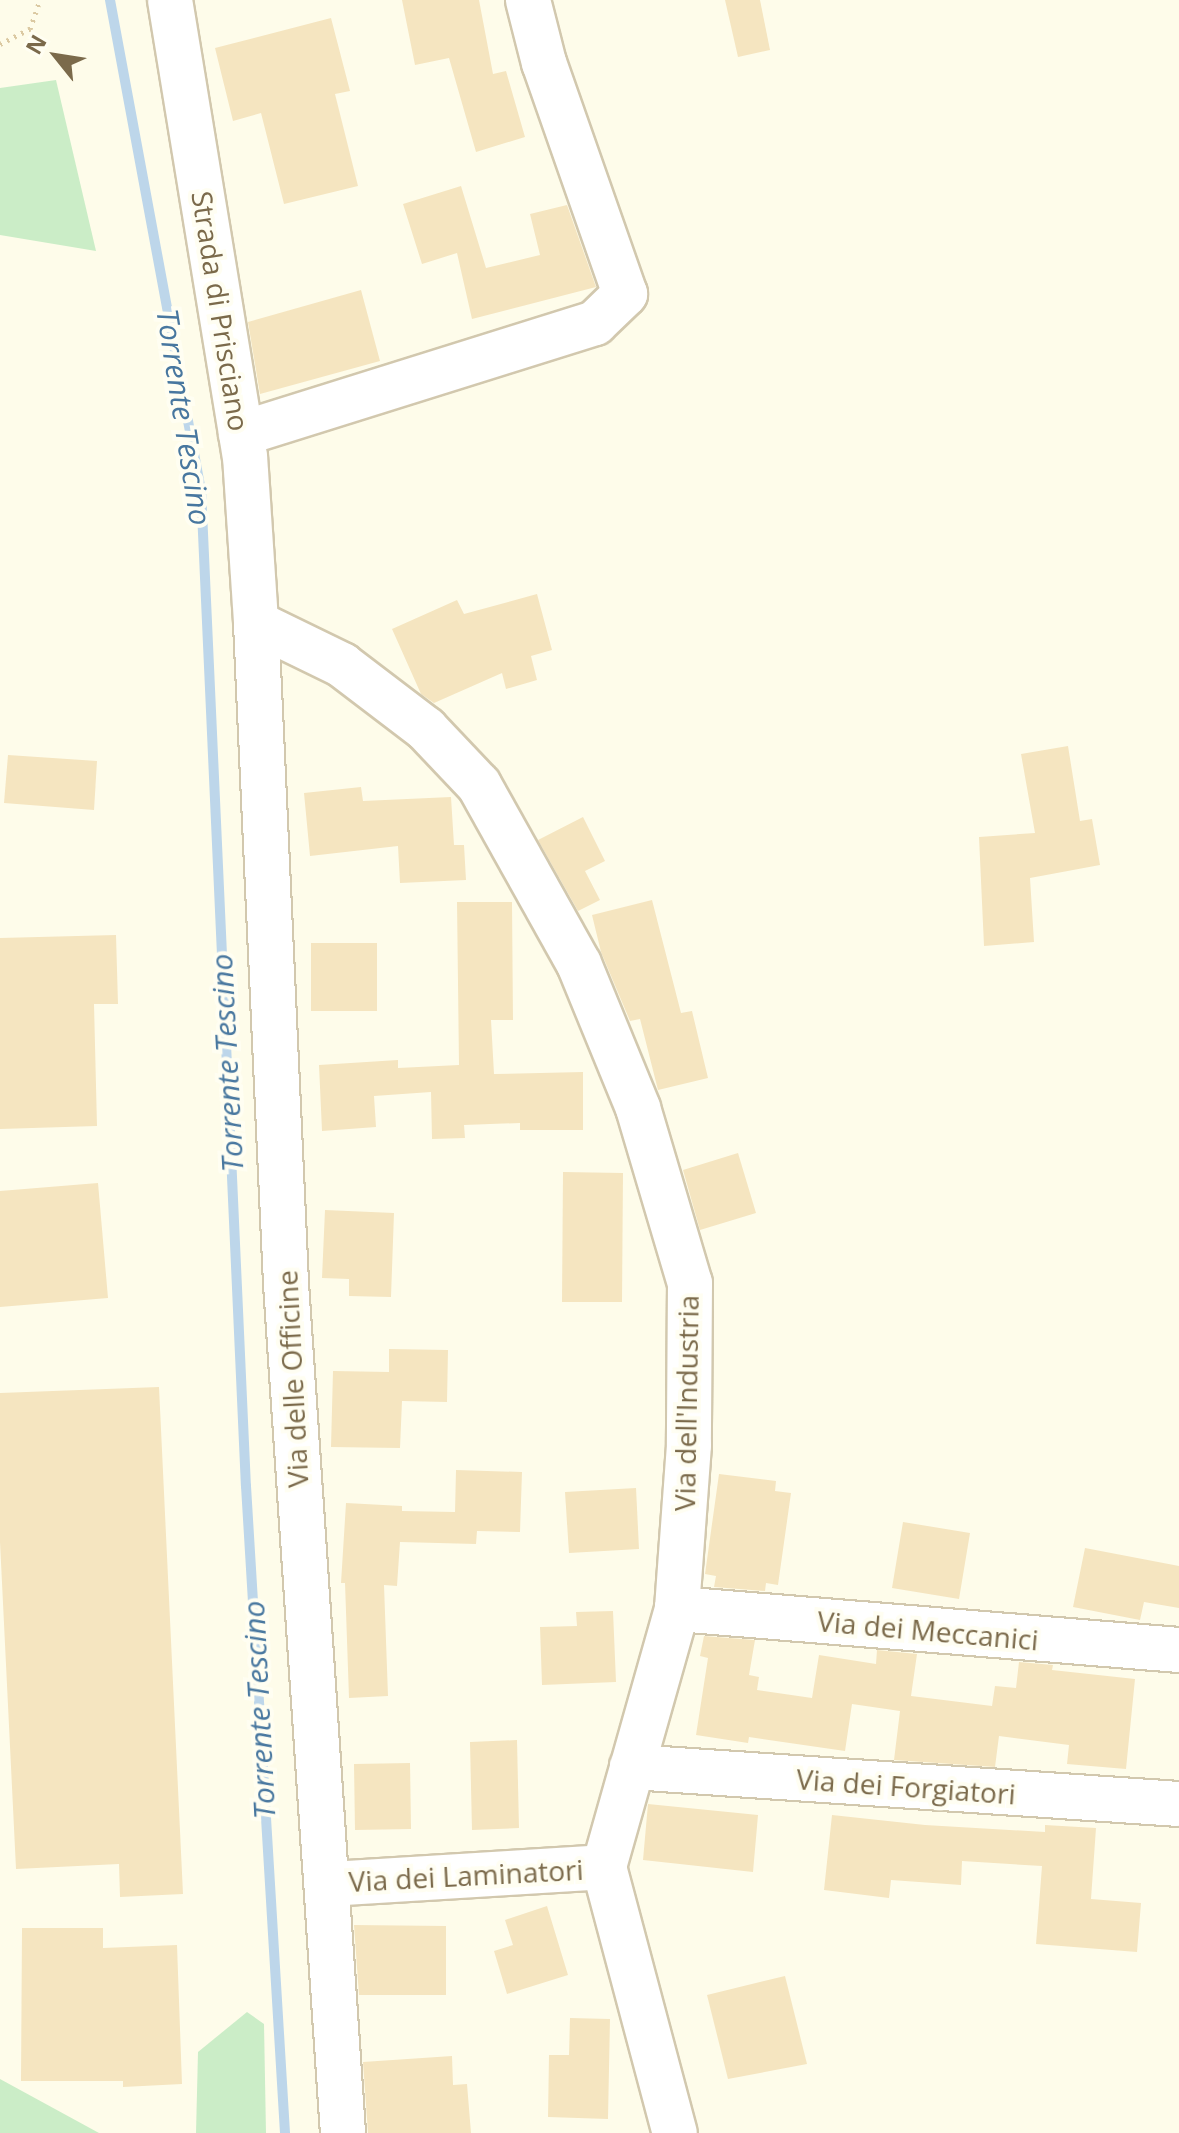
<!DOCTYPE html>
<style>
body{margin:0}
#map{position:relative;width:1179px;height:2133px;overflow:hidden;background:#fefcea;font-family:"Open Sans",sans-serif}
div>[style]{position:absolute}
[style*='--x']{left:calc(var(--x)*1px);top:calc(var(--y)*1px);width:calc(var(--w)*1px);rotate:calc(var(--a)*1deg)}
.green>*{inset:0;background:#cbedc7}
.stream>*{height:10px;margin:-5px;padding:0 5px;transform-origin:5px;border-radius:5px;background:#bdd6ea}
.building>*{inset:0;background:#f5e5c0}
.path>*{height:5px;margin-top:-2.5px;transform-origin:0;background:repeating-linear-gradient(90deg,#dbc9a2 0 2px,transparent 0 8px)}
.roads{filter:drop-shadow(2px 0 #d2c8ae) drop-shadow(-2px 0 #d2c8ae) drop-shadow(0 2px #d2c8ae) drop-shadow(0 -2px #d2c8ae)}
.minor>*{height:44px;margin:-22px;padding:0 22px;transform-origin:22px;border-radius:22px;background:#fff}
span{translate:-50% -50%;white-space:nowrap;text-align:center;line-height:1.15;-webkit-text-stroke:8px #fffef2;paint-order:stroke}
.street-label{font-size:28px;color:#7b6a4b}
.water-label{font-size:30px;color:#48779f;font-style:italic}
.north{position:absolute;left:16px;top:16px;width:80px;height:80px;-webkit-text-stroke:6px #fffef2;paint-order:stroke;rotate:300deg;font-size:22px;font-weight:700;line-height:32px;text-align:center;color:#7b6a4b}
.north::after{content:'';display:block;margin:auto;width:28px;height:36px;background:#7b6a4b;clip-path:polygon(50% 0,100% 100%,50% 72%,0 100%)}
</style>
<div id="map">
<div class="green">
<div style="clip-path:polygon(56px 80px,96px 251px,0 235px,0 88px)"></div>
<div style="clip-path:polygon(247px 2012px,264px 2024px,266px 2133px,196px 2133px,198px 2052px)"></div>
<div style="clip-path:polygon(0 2079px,99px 2133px,0 2133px)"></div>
</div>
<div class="stream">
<div style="--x:110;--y:0;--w:497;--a:79.5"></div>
<div style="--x:201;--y:489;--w:998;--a:87.42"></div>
<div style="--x:246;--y:1486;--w:648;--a:86.55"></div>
</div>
<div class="building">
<div style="clip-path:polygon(402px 0,479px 0,493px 74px,506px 71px,525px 137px,476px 152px,449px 58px,415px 65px)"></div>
<div style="clip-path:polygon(725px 0,760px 0,770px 50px,738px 57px)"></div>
<div style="clip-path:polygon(331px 18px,350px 91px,335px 94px,358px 186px,284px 204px,261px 113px,233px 121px,215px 48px)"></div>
<div style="clip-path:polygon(461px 186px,486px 268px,540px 255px,530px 214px,567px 205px,596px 287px,472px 319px,457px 253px,422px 264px,403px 204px)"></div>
<div style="clip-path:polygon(361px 290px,380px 361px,260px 394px,248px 322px)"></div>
<div style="clip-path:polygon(537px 594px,552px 650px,531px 656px,537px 680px,506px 689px,502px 673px,434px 703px,421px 694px,392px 629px,457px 600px,464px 614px)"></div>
<div style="clip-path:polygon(1068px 746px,1080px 821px,1092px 819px,1100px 865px,1030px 878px,1034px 942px,984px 946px,979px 837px,1035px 833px,1021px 754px)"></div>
<div style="clip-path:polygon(8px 755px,97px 761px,94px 810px,4px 803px)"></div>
<div style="clip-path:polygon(361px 787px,363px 801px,451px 797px,454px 845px,464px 845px,466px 880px,400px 883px,398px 846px,310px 856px,304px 793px)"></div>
<div style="clip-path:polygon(583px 817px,605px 861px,585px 871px,600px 900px,578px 911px,538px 840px)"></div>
<div style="clip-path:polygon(652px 900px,681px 1013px,692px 1011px,708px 1078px,658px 1090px,640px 1019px,630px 1021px,601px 952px,592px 915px)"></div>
<div style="clip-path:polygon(457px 902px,512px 902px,513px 1020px,491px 1020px,494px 1074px,583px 1072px,583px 1130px,520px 1130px,520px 1123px,464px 1125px,465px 1138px,432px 1139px,431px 1092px,374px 1096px,376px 1127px,322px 1131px,319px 1065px,398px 1060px,398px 1068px,459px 1065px)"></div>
<div style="clip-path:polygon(116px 935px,118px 1004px,94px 1004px,97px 1126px,0 1129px,0 938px)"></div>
<div style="clip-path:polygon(311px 943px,377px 943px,377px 1011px,311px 1011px)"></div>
<div style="clip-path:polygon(738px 1153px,756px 1213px,700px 1230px,683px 1170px)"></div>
<div style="clip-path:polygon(563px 1172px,623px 1173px,622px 1302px,562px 1302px)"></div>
<div style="clip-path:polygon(98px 1183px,108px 1298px,0 1307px,0 1191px)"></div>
<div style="clip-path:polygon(325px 1210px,394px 1213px,391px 1297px,349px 1296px,349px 1279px,322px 1278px)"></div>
<div style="clip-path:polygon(389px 1349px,448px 1350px,447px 1402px,402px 1401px,400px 1448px,331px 1447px,333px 1371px,389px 1372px)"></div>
<div style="clip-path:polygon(159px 1387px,183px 1894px,120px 1897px,119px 1864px,16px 1869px,0 1542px,0 1393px)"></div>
<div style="clip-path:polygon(456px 1470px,522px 1472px,520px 1532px,477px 1531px,476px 1544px,400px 1542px,397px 1586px,384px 1585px,388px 1696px,349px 1698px,345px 1583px,341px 1583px,346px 1503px,402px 1506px,402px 1511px,455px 1512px)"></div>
<div style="clip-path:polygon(719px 1474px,776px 1481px,775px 1491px,791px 1493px,778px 1585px,766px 1583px,765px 1591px,714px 1587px,716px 1576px,705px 1574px)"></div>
<div style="clip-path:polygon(636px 1488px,639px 1549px,569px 1553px,565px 1492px)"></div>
<div style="clip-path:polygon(903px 1522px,970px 1533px,959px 1599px,892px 1588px)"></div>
<div style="clip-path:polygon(1085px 1548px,1179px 1566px,1179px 1608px,1144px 1602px,1140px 1620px,1073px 1607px)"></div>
<div style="clip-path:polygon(613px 1611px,616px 1682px,542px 1685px,540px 1627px,577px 1626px,576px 1612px)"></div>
<div style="clip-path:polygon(704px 1636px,755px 1640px,749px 1675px,759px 1677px,757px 1690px,812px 1698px,819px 1655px,876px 1664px,877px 1650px,917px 1654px,911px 1696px,992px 1706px,995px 1686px,1016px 1688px,1019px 1662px,1053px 1665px,1052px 1670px,1135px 1679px,1126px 1769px,1067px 1764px,1069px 1745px,999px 1736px,995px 1767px,894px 1760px,900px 1711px,852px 1704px,845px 1751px,749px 1737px,748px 1743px,696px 1735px,708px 1658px,700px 1656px)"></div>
<div style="clip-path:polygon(517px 1740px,519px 1828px,472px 1830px,470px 1742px)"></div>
<div style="clip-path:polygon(410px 1763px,411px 1829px,355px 1830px,354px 1764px)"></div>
<div style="clip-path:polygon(648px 1804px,758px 1815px,753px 1872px,643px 1860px)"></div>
<div style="clip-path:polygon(832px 1815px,925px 1825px,1045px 1832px,1045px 1825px,1096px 1828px,1091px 1899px,1141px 1903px,1137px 1952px,1036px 1944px,1042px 1866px,962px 1861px,961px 1885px,891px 1880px,889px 1898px,824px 1890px)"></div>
<div style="clip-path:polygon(547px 1906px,568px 1975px,507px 1994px,494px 1951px,513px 1945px,505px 1920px)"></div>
<div style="clip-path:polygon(354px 1925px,446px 1926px,446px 1995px,359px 1995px)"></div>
<div style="clip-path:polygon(22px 1928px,103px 1928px,103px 1948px,177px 1945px,182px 2084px,123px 2087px,123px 2081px,21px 2081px)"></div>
<div style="clip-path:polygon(785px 1976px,807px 2064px,728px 2079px,707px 1995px)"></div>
<div style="clip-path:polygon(570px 2018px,610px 2019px,608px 2119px,548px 2117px,549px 2055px,569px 2055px)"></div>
<div style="clip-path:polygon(452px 2056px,453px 2085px,467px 2084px,471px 2133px,368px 2133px,363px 2062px)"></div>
</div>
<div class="path">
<div style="--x:0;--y:44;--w:34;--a:-27"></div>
<div style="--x:30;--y:29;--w:31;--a:-71"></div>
</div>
<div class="roads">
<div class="minor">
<div style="--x:170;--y:0;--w:462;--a:80.7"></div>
<div style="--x:245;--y:456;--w:167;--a:86.2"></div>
<div style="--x:256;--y:623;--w:662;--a:87.4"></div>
<div style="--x:286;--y:1284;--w:851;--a:86.16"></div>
<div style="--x:241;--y:434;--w:371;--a:-17.4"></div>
<div style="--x:595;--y:323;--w:42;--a:-44"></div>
<div style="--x:625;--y:294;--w:245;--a:-109.3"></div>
<div style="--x:544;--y:63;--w:65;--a:-104.3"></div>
<div style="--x:256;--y:623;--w:96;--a:26"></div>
<div style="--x:342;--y:665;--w:106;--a:37.3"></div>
<div style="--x:426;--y:729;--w:77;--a:46.6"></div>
<div style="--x:479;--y:785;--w:205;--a:60.8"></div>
<div style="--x:579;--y:964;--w:156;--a:67.7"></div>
<div style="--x:638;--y:1108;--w:183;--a:73.5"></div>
<div style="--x:690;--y:1283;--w:162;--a:90.4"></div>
<div style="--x:689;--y:1445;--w:164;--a:94.2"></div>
<div style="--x:677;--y:1609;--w:268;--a:105.8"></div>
<div style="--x:604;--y:1867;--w:275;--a:75.1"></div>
<div style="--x:677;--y:1609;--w:504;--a:4.67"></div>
<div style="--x:632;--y:1767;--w:548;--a:3.87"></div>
<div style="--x:329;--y:1884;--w:276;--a:-3.5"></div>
</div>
</div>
<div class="street-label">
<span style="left:221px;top:311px;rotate:81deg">Strada di Prisciano</span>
<span style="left:292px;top:1379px;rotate:-93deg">Via delle Officine</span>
<span style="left:686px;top:1403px;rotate:-89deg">Via dell'Industria</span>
<span style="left:928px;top:1630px;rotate:5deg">Via dei Meccanici</span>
<span style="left:906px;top:1786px;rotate:4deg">Via dei Forgiatori</span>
<span style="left:466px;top:1875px;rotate:-3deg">Via dei Laminatori</span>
</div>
<div class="water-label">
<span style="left:184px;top:417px;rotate:81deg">Torrente Tescino</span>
<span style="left:227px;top:1063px;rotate:-93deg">Torrente Tescino</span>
<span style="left:259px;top:1710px;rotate:-93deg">Torrente Tescino</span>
</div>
<div class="north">N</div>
</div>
